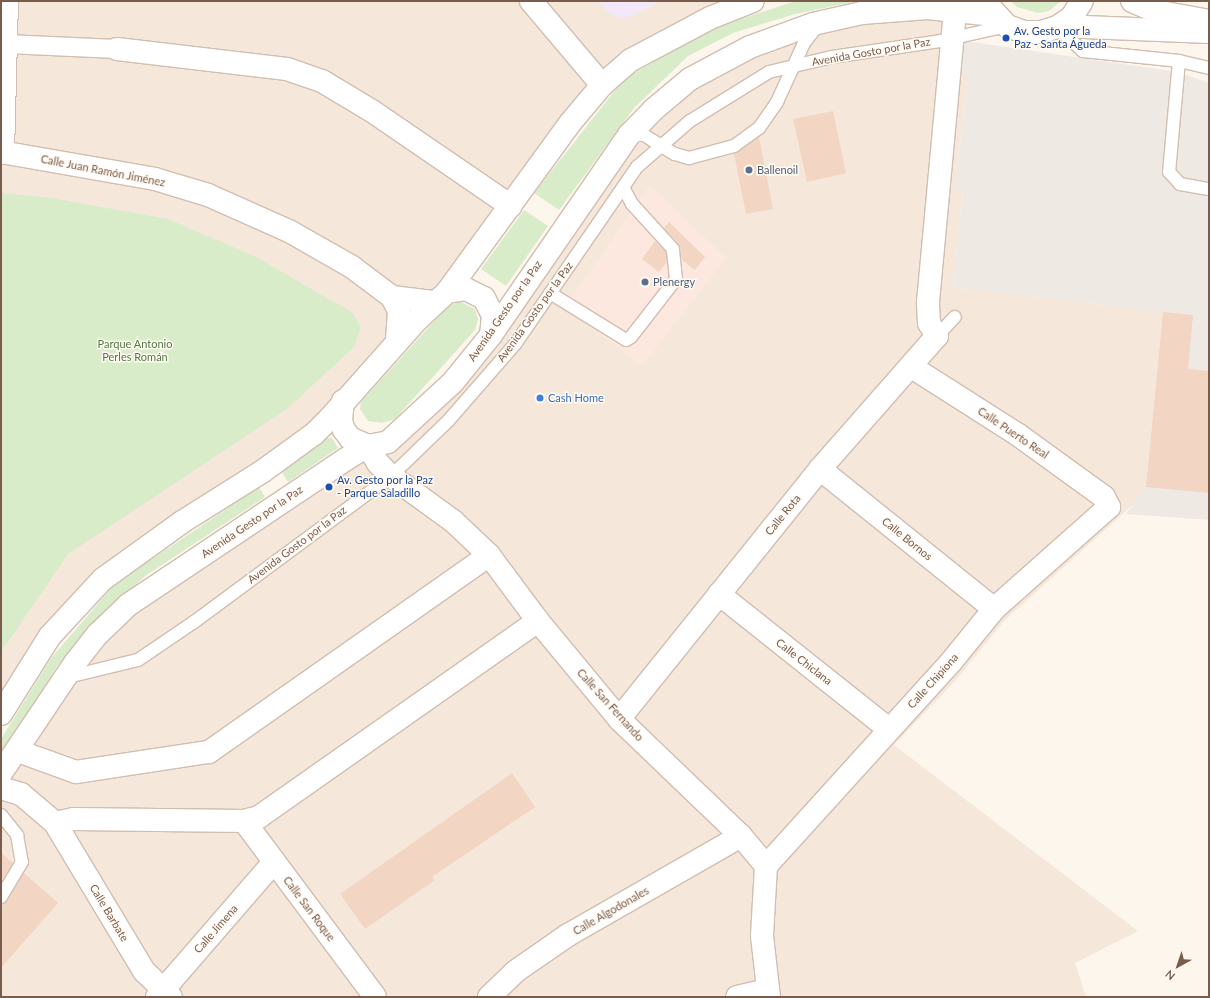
<!DOCTYPE html>
<meta charset="utf-8">
<style>
body{margin:0}
#map{position:relative;width:1210px;height:998px;overflow:hidden;background:#fdf6ec;font-family:Lato,sans-serif}
div>[style]{position:absolute}
[style*='--x']{left:calc(var(--x)*1px);top:calc(var(--y)*1px);width:calc(var(--w)*1px);rotate:calc(var(--a)*1deg)}
.residential>*{inset:0;background:#f5e8da}
.commercial>*{inset:0;background:#fde8e0}
.industrial>*{inset:0;background:#efe9e4}
.education>*{inset:0;background:#f3e8fa}
.green>*{inset:0;background:#d8ecc9}
.building>*{inset:0;background:#f3d5c3}
.roads{filter:drop-shadow(1px 0 #d1beb0) drop-shadow(-1px 0 #d1beb0) drop-shadow(0 1px #d1beb0) drop-shadow(0 -1px #d1beb0)}
.service>*{height:12px;margin:-6px;padding:0 6px;transform-origin:6px;border-radius:6px;background:#fff}
.pedestrian>*{height:18px;margin:-9px;padding:0 9px;transform-origin:9px;border-radius:9px;background:#fff}
.minor>*{height:22px;margin:-11px;padding:0 11px;transform-origin:11px;border-radius:11px;background:#fff}
.secondary>*{height:22px;margin:-11px;padding:0 11px;transform-origin:11px;border-radius:11px;background:#fff}
.dots>*{width:11px;height:11px;translate:-50% -50%;box-sizing:border-box;border:2px solid #fffaf3;border-radius:50%}
span{translate:-50% -50%;white-space:nowrap;text-align:center;line-height:1.15;-webkit-text-stroke:3px #fffaf3;paint-order:stroke}
.transit-label{font-size:11px;color:#164399}
.left{translate:0 -50%;text-align:left}
.street-label{font-size:11px;color:#7a5c4d}
.service-label{font-size:11px;color:#4e5e75}
.park-label{font-size:11px;color:#537a41}
.shop-label{font-size:11px;color:#366cbe}
.frame{position:absolute;inset:0;border:2px solid #7a5c4d;pointer-events:none}
.north{position:absolute;left:1158px;top:946px;width:40px;height:40px;-webkit-text-stroke:3px #fffaf3;paint-order:stroke;rotate:220deg;font-size:11px;font-weight:700;line-height:16px;text-align:center;color:#7a5c4d}
.north::after{content:'';display:block;margin:auto;width:14px;height:18px;background:#7a5c4d;clip-path:polygon(50% 0,100% 100%,50% 72%,0 100%)}
</style>
<div id="map">
<div class="residential">
<div style="clip-path:polygon(1px 1px,753px 1px,631px 60px,511px 206px,343px 401px,103px 579px,1px 714px)"></div>
<div style="clip-path:polygon(955px 9px,969px 75px,954px 187px,963px 193px,952px 287px,1163px 312px,1146px 487px,1138px 500px,1004px 621px,956px 680px,894px 745px,1138px 931px,1075px 963px,1086px 997px,1px 997px,1px 773px,98px 634px,410px 425px,653px 110px,813px 24px)"></div>
</div>
<div class="commercial">
<div style="clip-path:polygon(650px 185px,726px 258px,642px 366px,565px 307px)"></div>
</div>
<div class="industrial">
<div style="clip-path:polygon(950px 39px,1178px 72px,1209px 83px,1209px 520px,1126px 514px,1146px 487px,1163px 312px,952px 287px,963px 193px,954px 187px,969px 76px,948px 72px)"></div>
</div>
<div class="education">
<div style="clip-path:polygon(599px 1px,660px 1px,635px 15px,621px 18px,608px 12px)"></div>
</div>
<div class="green">
<div style="clip-path:polygon(795px 1px,858px 1px,795px 14px,733px 33px,688px 56px,634px 108px,559px 210px,534px 193px,624px 79px,711px 29px)"></div>
<div style="clip-path:polygon(1011px 1px,1061px 1px,1049px 11px,1038px 13px,1017px 7px)"></div>
<div style="clip-path:polygon(1px 193px,52px 198px,168px 219px,256px 257px,353px 313px,361px 328px,354px 347px,287px 409px,68px 554px,1px 652px)"></div>
<div style="clip-path:polygon(524px 210px,548px 226px,506px 286px,481px 269px)"></div>
<div style="clip-path:polygon(459px 301px,475px 309px,478px 319px,475px 330px,395px 419px,382px 423px,368px 421px,360px 409px,361px 402px,447px 307px)"></div>
<div style="clip-path:polygon(326px 438px,332px 438px,338px 448px,288px 482px,280px 469px)"></div>
<div style="clip-path:polygon(259px 487px,265px 497px,145px 576px,80px 637px,56px 668px,1px 758px,1px 739px,52px 657px,115px 584px)"></div>
</div>
<div class="building">
<div style="clip-path:polygon(833px 111px,846px 173px,807px 182px,793px 119px)"></div>
<div style="clip-path:polygon(759px 137px,773px 209px,746px 214px,734px 154px)"></div>
<div style="clip-path:polygon(669px 222px,705px 257px,695px 270px,682px 260px,679px 244px,664px 228px)"></div>
<div style="clip-path:polygon(655px 241px,666px 252px,667px 262px,659px 272px,642px 259px)"></div>
<div style="clip-path:polygon(1163px 312px,1193px 315px,1188px 369px,1209px 371px,1209px 493px,1146px 487px)"></div>
<div style="clip-path:polygon(512px 773px,535px 807px,432px 877px,435px 880px,365px 929px,340px 894px)"></div>
<div style="clip-path:polygon(1px 853px,13px 863px,1px 882px)"></div>
<div style="clip-path:polygon(24px 873px,58px 903px,1px 968px,1px 904px,7px 901px)"></div>
</div>
<div class="roads">
<div class="service">
<div style="--x:1057;--y:27;--w:35;--a:43"></div>
<div style="--x:1083;--y:51;--w:97;--a:5.9"></div>
<div style="--x:1179;--y:61;--w:31;--a:13"></div>
<div style="--x:1179;--y:61;--w:111;--a:95.1"></div>
<div style="--x:1169;--y:172;--w:16;--a:47"></div>
<div style="--x:1180;--y:184;--w:29;--a:10"></div>
<div style="--x:629;--y:135;--w:15;--a:0"></div>
<div style="--x:644;--y:135;--w:36;--a:32"></div>
<div style="--x:675;--y:154;--w:15;--a:16"></div>
<div style="--x:689;--y:158;--w:47;--a:-14.9"></div>
<div style="--x:734;--y:146;--w:31;--a:-36"></div>
<div style="--x:759;--y:128;--w:32;--a:-55"></div>
<div style="--x:777;--y:102;--w:65;--a:-65.4"></div>
<div style="--x:804;--y:43;--w:23;--a:-52"></div>
<div style="--x:550;--y:293;--w:89;--a:31.7"></div>
<div style="--x:626;--y:340;--w:6;--a:-31"></div>
<div style="--x:631;--y:337;--w:73;--a:-52.2"></div>
<div style="--x:676;--y:279;--w:30;--a:-96"></div>
<div style="--x:673;--y:249;--w:61;--a:-132.3"></div>
<div style="--x:632;--y:204;--w:19;--a:-118"></div>
<div style="--x:937;--y:336;--w:26;--a:-47"></div>
<div style="--x:68;--y:677;--w:72;--a:-13.7"></div>
<div style="--x:138;--y:660;--w:68;--a:-34.2"></div>
<div style="--x:194;--y:622;--w:245;--a:-36.5"></div>
<div style="--x:391;--y:476;--w:79;--a:-44"></div>
<div style="--x:448;--y:421;--w:103;--a:-48.9"></div>
<div style="--x:516;--y:343;--w:214;--a:-55.5"></div>
<div style="--x:637;--y:167;--w:70;--a:-41"></div>
<div style="--x:690;--y:121;--w:93;--a:-31.8"></div>
<div style="--x:769;--y:72;--w:65;--a:-13.4"></div>
<div style="--x:832;--y:57;--w:109;--a:-8.4"></div>
<div style="--x:940;--y:41;--w:69;--a:-12.6"></div>
<div style="--x:1;--y:815;--w:26;--a:51"></div>
<div style="--x:17;--y:835;--w:27;--a:80"></div>
<div style="--x:22;--y:862;--w:41;--a:121"></div>
</div>
<div class="pedestrian">
<div style="--x:6;--y:44;--w:111;--a:2.6"></div>
</div>
<div class="minor">
<div style="--x:531;--y:1;--w:110;--a:49.8"></div>
<div style="--x:117;--y:49;--w:171;--a:6.7"></div>
<div style="--x:287;--y:69;--w:37;--a:19"></div>
<div style="--x:322;--y:81;--w:58;--a:31"></div>
<div style="--x:372;--y:111;--w:168;--a:34.4"></div>
<div style="--x:1;--y:152;--w:156;--a:9.9"></div>
<div style="--x:155;--y:179;--w:55;--a:16.8"></div>
<div style="--x:208;--y:195;--w:89;--a:24"></div>
<div style="--x:289;--y:231;--w:73;--a:29.7"></div>
<div style="--x:352;--y:267;--w:50;--a:36.9"></div>
<div style="--x:392;--y:297;--w:16;--a:63"></div>
<div style="--x:399;--y:311;--w:30;--a:94"></div>
<div style="--x:3;--y:153;--w:152;--a:-88.5"></div>
<div style="--x:392;--y:297;--w:41;--a:7"></div>
<div style="--x:368;--y:446;--w:20;--a:60"></div>
<div style="--x:378;--y:463;--w:18;--a:45"></div>
<div style="--x:391;--y:476;--w:77;--a:36"></div>
<div style="--x:453;--y:521;--w:50;--a:43.4"></div>
<div style="--x:489;--y:555;--w:82;--a:53.4"></div>
<div style="--x:538;--y:621;--w:127;--a:50.4"></div>
<div style="--x:619;--y:719;--w:169;--a:43.8"></div>
<div style="--x:741;--y:836;--w:39;--a:50"></div>
<div style="--x:766;--y:866;--w:70;--a:93.3"></div>
<div style="--x:762;--y:936;--w:61;--a:83.5"></div>
<div style="--x:820;--y:469;--w:223;--a:38.8"></div>
<div style="--x:719;--y:594;--w:217;--a:38.5"></div>
<div style="--x:619;--y:719;--w:321;--a:-51.2"></div>
<div style="--x:820;--y:469;--w:177;--a:-48.7"></div>
<div style="--x:937;--y:336;--w:15;--a:-122"></div>
<div style="--x:929;--y:323;--w:21;--a:-93"></div>
<div style="--x:928;--y:302;--w:294;--a:-84.7"></div>
<div style="--x:18;--y:751;--w:62;--a:19.9"></div>
<div style="--x:76;--y:772;--w:134;--a:-8.6"></div>
<div style="--x:209;--y:752;--w:342;--a:-35.1"></div>
<div style="--x:1;--y:788;--w:21;--a:17"></div>
<div style="--x:21;--y:794;--w:45;--a:40.5"></div>
<div style="--x:55;--y:823;--w:173;--a:59"></div>
<div style="--x:144;--y:971;--w:37;--a:44"></div>
<div style="--x:244;--y:821;--w:219;--a:53.3"></div>
<div style="--x:55;--y:823;--w:19;--a:-12"></div>
<div style="--x:74;--y:819;--w:170;--a:0.7"></div>
<div style="--x:244;--y:821;--w:16;--a:-15"></div>
<div style="--x:259;--y:817;--w:341;--a:-35.1"></div>
<div style="--x:766;--y:866;--w:275;--a:-47.8"></div>
<div style="--x:951;--y:662;--w:68;--a:-50.9"></div>
<div style="--x:994;--y:609;--w:154;--a:-41.6"></div>
<div style="--x:1109;--y:507;--w:11;--a:-117"></div>
<div style="--x:1104;--y:497;--w:107;--a:-144.1"></div>
<div style="--x:1017;--y:434;--w:125;--a:-147.5"></div>
<div style="--x:157;--y:997;--w:179;--a:-49.1"></div>
<div style="--x:489;--y:997;--w:37;--a:-44"></div>
<div style="--x:516;--y:971;--w:63;--a:-34.7"></div>
<div style="--x:568;--y:935;--w:199;--a:-29.8"></div>
<div style="--x:737;--y:997;--w:32;--a:-13"></div>
</div>
<div class="secondary">
<div style="--x:1132;--y:1;--w:25;--a:23"></div>
<div style="--x:1155;--y:11;--w:50;--a:10.4"></div>
<div style="--x:985;--y:2;--w:33;--a:47"></div>
<div style="--x:1007;--y:26;--w:18;--a:19"></div>
<div style="--x:1024;--y:32;--w:17;--a:0"></div>
<div style="--x:1041;--y:32;--w:17;--a:-17"></div>
<div style="--x:1057;--y:27;--w:17;--a:-33"></div>
<div style="--x:1071;--y:18;--w:20;--a:-57"></div>
<div style="--x:1060;--y:26;--w:149;--a:2.3"></div>
<div style="--x:447;--y:292;--w:19;--a:-9"></div>
<div style="--x:466;--y:289;--w:20;--a:27"></div>
<div style="--x:484;--y:298;--w:20;--a:63"></div>
<div style="--x:493;--y:316;--w:19;--a:96"></div>
<div style="--x:343;--y:401;--w:20;--a:96"></div>
<div style="--x:341;--y:421;--w:9;--a:72"></div>
<div style="--x:344;--y:430;--w:10;--a:53"></div>
<div style="--x:350;--y:438;--w:20;--a:24"></div>
<div style="--x:1;--y:714;--w:92;--a:-57.9"></div>
<div style="--x:50;--y:636;--w:78;--a:-47.1"></div>
<div style="--x:103;--y:579;--w:97;--a:-35.8"></div>
<div style="--x:182;--y:522;--w:96;--a:-32.2"></div>
<div style="--x:263;--y:471;--w:63;--a:-36"></div>
<div style="--x:314;--y:434;--w:23;--a:-45"></div>
<div style="--x:330;--y:418;--w:131;--a:-48.4"></div>
<div style="--x:417;--y:320;--w:41;--a:-43"></div>
<div style="--x:447;--y:292;--w:210;--a:-53.9"></div>
<div style="--x:571;--y:122;--w:48;--a:-50"></div>
<div style="--x:602;--y:85;--w:38;--a:-41"></div>
<div style="--x:631;--y:60;--w:89;--a:-28"></div>
<div style="--x:710;--y:18;--w:46;--a:-21.6"></div>
<div style="--x:1;--y:773;--w:133;--a:-56.1"></div>
<div style="--x:75;--y:663;--w:37;--a:-52"></div>
<div style="--x:98;--y:634;--w:42;--a:-44"></div>
<div style="--x:128;--y:605;--w:262;--a:-33.8"></div>
<div style="--x:346;--y:459;--w:26;--a:-31"></div>
<div style="--x:368;--y:446;--w:20;--a:-11"></div>
<div style="--x:388;--y:442;--w:88;--a:-42.7"></div>
<div style="--x:453;--y:382;--w:60;--a:-51"></div>
<div style="--x:491;--y:335;--w:243;--a:-55.4"></div>
<div style="--x:629;--y:135;--w:35;--a:-46"></div>
<div style="--x:653;--y:110;--w:48;--a:-40"></div>
<div style="--x:690;--y:79;--w:68;--a:-28.1"></div>
<div style="--x:750;--y:47;--w:67;--a:-20.1"></div>
<div style="--x:813;--y:24;--w:50;--a:-12.7"></div>
<div style="--x:862;--y:13;--w:66;--a:-4.3"></div>
<div style="--x:928;--y:8;--w:66;--a:6.1"></div>
</div>
</div>
<div class="dots">
<div style="left:1006px;top:38px;background:#1a4fb4"></div>
<div style="left:749px;top:170px;background:#5c6f8a"></div>
<div style="left:645px;top:282px;background:#5c6f8a"></div>
<div style="left:540px;top:398px;background:#3f7fe0"></div>
<div style="left:329px;top:487px;background:#1a4fb4"></div>
</div>
<div class="transit-label">
<span class="left" style="left:1014px;top:38px">Av. Gesto por la<br>Paz - Santa Águeda</span>
<span class="left" style="left:337px;top:487px">Av. Gesto por la Paz<br>- Parque Saladillo</span>
</div>
<div class="street-label">
<span style="left:871px;top:52px;rotate:-10deg">Avenida Gosto por la Paz</span>
<span style="left:103px;top:171px;rotate:11deg">Calle Juan Ramón Jiménez</span>
<span style="left:505px;top:311px;rotate:-55deg">Avenida Gesto por la Paz</span>
<span style="left:535px;top:312px;rotate:-54deg">Avenida Gosto por la Paz</span>
<span style="left:1013px;top:433px;rotate:34deg">Calle Puerto Real</span>
<span style="left:783px;top:515px;rotate:-51deg">Calle Rota</span>
<span style="left:252px;top:522px;rotate:-34deg">Avenida Gesto por la Paz</span>
<span style="left:907px;top:539px;rotate:39deg">Calle Bornos</span>
<span style="left:297px;top:545px;rotate:-37deg">Avenida Gosto por la Paz</span>
<span style="left:804px;top:662px;rotate:38deg">Calle Chiclana</span>
<span style="left:933px;top:681px;rotate:-48deg">Calle Chipiona</span>
<span style="left:610px;top:705px;rotate:48deg">Calle San Fernando</span>
<span style="left:309px;top:909px;rotate:53deg">Calle San Roque</span>
<span style="left:611px;top:911px;rotate:-30deg">Calle Algodonales</span>
<span style="left:109px;top:913px;rotate:59deg">Calle Barbate</span>
<span style="left:216px;top:929px;rotate:-49deg">Calle Jimena</span>
</div>
<div class="service-label">
<span class="left" style="left:757px;top:170px">Ballenoil</span>
<span class="left" style="left:653px;top:282px">Plenergy</span>
</div>
<div class="park-label">
<span style="left:135px;top:351px">Parque Antonio<br>Perles Román</span>
</div>
<div class="shop-label">
<span class="left" style="left:548px;top:398px">Cash Home</span>
</div>
<div class="frame"></div>
<div class="north">N</div>
</div>
